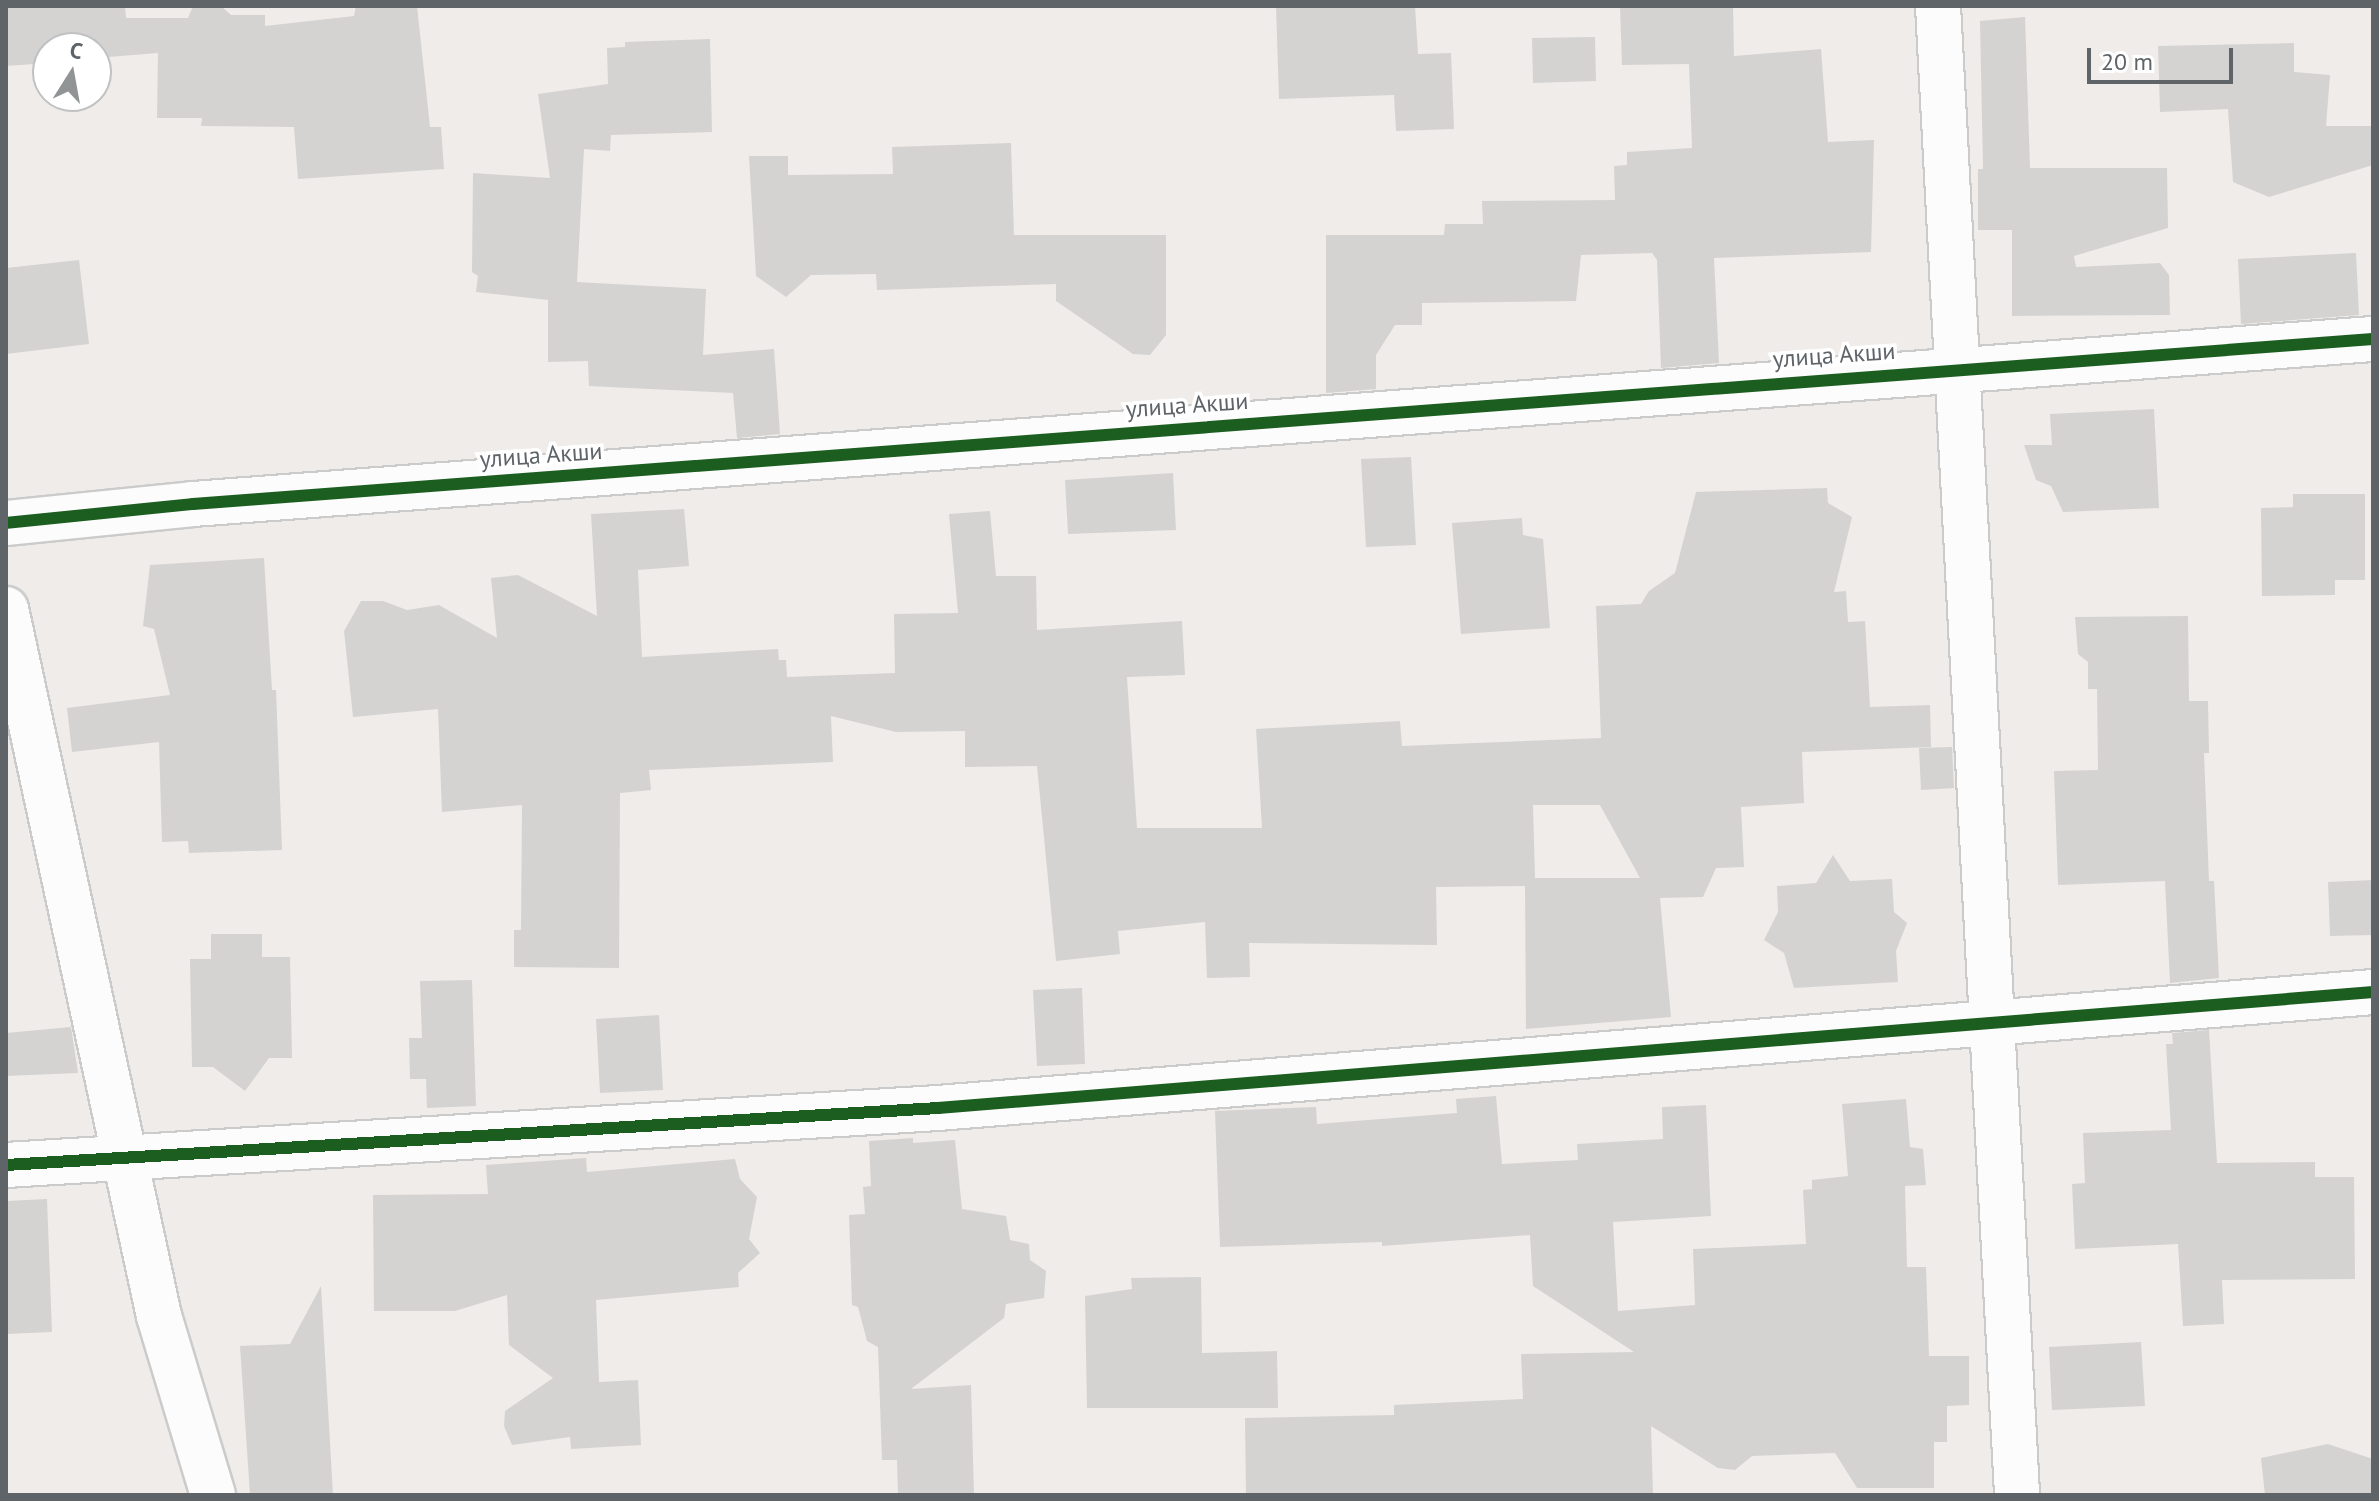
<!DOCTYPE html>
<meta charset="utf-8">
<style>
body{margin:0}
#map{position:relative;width:2379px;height:1501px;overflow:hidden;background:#efece9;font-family:"PT Sans",sans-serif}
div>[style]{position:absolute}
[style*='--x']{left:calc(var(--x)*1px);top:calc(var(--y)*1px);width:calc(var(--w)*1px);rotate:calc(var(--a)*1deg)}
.building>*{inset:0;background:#d5d3d2}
.roads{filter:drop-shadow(2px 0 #cbcbcb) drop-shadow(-2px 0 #cbcbcb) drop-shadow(0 2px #cbcbcb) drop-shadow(0 -2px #cbcbcb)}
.street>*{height:44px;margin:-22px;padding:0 22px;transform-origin:22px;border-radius:22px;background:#fdfcfc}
.cycleway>*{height:12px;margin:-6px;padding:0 6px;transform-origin:6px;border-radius:6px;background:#1b5e20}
span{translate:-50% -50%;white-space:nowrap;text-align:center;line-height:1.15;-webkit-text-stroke:7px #fff;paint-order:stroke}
.street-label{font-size:24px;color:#5e6468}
.frame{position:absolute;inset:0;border:8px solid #5e6468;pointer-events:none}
.north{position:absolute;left:32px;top:32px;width:80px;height:80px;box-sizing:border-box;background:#fff;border:2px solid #bfc1c3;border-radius:50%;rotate:11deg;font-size:22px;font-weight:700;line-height:32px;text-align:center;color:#5e6468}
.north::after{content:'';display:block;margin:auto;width:28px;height:36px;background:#919495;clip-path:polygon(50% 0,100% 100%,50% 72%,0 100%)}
.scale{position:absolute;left:2087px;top:48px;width:146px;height:36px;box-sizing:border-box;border:4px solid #5e6468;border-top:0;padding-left:10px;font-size:24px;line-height:28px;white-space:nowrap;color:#5e6468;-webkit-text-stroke:6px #fff;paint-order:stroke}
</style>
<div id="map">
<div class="building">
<div style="clip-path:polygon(6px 6px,125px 6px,126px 18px,188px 18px,193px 6px,221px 6px,231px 15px,265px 15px,265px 26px,354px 16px,356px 6px,417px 6px,430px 127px,441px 127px,444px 169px,298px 179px,294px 127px,201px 126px,202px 118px,157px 118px,158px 53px,96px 58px,96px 48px,48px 48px,48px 63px,6px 66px)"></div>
<div style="clip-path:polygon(1276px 6px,1415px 6px,1418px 54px,1451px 53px,1454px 129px,1396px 131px,1394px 95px,1279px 99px)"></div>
<div style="clip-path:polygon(1620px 6px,1733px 6px,1734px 56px,1821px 49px,1828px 142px,1874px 140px,1871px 252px,1714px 258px,1719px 363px,1661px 368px,1657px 260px,1652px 253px,1581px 255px,1576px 301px,1422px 303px,1422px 325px,1395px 325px,1376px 355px,1376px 389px,1326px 393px,1326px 235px,1444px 235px,1445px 224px,1483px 224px,1482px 201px,1615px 200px,1614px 166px,1627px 165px,1627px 152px,1692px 148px,1689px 64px,1622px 65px)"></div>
<div style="clip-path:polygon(2025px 17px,2030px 168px,2167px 168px,2168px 228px,2074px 256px,2076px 267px,2160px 263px,2169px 275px,2170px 315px,2012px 316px,2012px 230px,1978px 230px,1978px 169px,1983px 169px,1980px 21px)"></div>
<div style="clip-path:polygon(1595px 37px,1596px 81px,1533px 83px,1532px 38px)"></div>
<div style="clip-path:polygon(710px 39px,712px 132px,611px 135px,610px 151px,584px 149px,577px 282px,706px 289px,703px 355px,774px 349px,780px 434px,737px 438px,733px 393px,589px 386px,588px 361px,548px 362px,548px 300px,476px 292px,478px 276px,472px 272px,473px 173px,550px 178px,538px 94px,608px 84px,607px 48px,625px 47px,625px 42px)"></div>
<div style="clip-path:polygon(2294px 43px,2294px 72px,2330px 75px,2326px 126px,2373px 126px,2373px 165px,2269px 197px,2233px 182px,2228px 109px,2160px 112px,2158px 46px)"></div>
<div style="clip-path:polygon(1011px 143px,1014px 235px,1166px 235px,1166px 335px,1150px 355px,1133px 354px,1056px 301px,1056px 284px,877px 290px,876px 274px,811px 275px,786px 297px,756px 276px,749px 156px,788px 156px,788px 175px,893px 174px,892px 147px)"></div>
<div style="clip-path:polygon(2356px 253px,2359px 315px,2241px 324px,2238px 259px)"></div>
<div style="clip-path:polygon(79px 260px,89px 344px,6px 354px,6px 268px)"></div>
<div style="clip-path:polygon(2154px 409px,2159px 508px,2063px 512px,2051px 486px,2036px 480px,2024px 445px,2052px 445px,2050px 414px)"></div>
<div style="clip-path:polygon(1411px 457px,1416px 545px,1366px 547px,1361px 459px)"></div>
<div style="clip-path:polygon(1173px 473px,1176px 530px,1068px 534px,1065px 480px)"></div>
<div style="clip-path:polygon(evenodd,1827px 488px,1828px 503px,1852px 517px,1834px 592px,1846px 591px,1848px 622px,1865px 621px,1870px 707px,1930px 705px,1931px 747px,1802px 752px,1804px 803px,1741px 807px,1744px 867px,1716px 868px,1703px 897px,1660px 898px,1671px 1017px,1526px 1029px,1525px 886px,1436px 887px,1437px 945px,1249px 943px,1250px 977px,1207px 978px,1205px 922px,1118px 931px,1120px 954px,1056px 961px,1037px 766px,965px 767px,965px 731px,896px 732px,831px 716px,833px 762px,649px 770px,651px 790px,620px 793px,619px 968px,514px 967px,514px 930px,521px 930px,522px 805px,442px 812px,438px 709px,353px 717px,344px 631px,361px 601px,383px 601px,407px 610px,439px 605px,497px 638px,491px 578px,518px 575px,597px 616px,591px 514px,684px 509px,689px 566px,638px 570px,642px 657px,778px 649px,779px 660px,786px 660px,787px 677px,895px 673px,894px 614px,958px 613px,949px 514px,990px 511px,996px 576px,1036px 576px,1037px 630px,1182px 621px,1185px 675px,1127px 677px,1137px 828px,1262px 828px,1256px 729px,1400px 721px,1402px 746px,1601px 738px,1596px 606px,1641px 604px,1649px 591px,1675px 573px,1696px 492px,1827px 488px,1533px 805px,1600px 805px,1640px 878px,1535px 878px,1533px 805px)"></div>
<div style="clip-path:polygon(2293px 494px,2365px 494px,2365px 580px,2335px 580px,2335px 595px,2262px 596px,2261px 508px,2293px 507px)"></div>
<div style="clip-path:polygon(1522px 518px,1523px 535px,1543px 539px,1550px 628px,1461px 634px,1452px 523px)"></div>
<div style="clip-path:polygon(264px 558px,272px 690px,276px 690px,282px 850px,189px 853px,188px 841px,162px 842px,159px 742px,72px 752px,67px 708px,170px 695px,154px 629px,143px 626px,150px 565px)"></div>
<div style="clip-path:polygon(2188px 616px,2189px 701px,2208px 701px,2209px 753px,2204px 753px,2209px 881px,2214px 881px,2219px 978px,2170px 983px,2165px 881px,2058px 885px,2054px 771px,2098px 770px,2097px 689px,2088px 689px,2088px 662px,2078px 654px,2075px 617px)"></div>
<div style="clip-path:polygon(1952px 747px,1954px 788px,1921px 790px,1919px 748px)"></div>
<div style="clip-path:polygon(1833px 855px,1850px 881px,1892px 879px,1894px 912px,1907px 923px,1896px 951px,1898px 982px,1794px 988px,1784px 953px,1764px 940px,1778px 912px,1777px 886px,1816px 883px)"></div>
<div style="clip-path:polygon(2373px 880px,2373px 935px,2330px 936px,2328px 882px)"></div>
<div style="clip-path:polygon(211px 934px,262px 934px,262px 957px,290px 957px,292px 1058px,269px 1058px,245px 1091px,213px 1067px,192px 1067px,190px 959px,211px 959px)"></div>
<div style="clip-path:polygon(472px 980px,476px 1106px,427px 1108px,426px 1079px,410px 1079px,409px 1038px,422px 1038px,420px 981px)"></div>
<div style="clip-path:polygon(1082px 988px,1085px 1064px,1037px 1066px,1033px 990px)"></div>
<div style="clip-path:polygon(659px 1015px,663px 1090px,600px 1093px,596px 1019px)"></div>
<div style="clip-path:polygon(71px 1027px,78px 1073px,6px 1076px,6px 1033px)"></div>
<div style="clip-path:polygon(2209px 1030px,2217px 1163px,2315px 1162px,2315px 1177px,2354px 1177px,2355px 1279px,2222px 1280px,2224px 1324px,2183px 1326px,2178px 1244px,2075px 1249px,2072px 1184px,2085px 1183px,2083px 1133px,2171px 1130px,2166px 1044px,2173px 1044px,2172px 1033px)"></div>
<div style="clip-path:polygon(1496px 1096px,1502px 1164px,1578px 1160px,1577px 1144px,1663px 1139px,1662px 1107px,1706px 1105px,1711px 1216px,1613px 1222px,1618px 1311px,1695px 1305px,1693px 1249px,1806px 1244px,1803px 1190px,1812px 1189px,1812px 1180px,1848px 1176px,1842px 1104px,1906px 1099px,1910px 1147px,1923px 1149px,1926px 1185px,1905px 1186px,1907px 1267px,1926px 1267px,1929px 1356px,1969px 1356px,1969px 1405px,1947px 1406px,1947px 1442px,1934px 1442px,1934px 1488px,1857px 1488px,1835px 1453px,1752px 1456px,1735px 1470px,1718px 1468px,1651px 1426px,1653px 1495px,1246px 1495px,1245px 1418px,1394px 1415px,1394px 1405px,1523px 1399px,1521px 1354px,1634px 1352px,1533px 1286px,1530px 1235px,1382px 1246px,1382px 1242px,1220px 1247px,1215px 1111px,1316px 1107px,1317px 1124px,1457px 1113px,1456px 1099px)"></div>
<div style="clip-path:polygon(913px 1138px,913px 1143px,955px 1140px,962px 1209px,1006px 1216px,1010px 1240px,1029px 1244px,1030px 1260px,1046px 1271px,1044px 1298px,1006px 1304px,1004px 1318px,911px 1389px,971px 1385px,974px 1495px,898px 1495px,897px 1460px,882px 1460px,878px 1347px,867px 1341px,858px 1307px,852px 1305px,849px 1215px,865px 1214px,863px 1187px,871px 1186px,869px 1141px)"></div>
<div style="clip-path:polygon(586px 1158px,587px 1172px,735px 1159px,740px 1179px,757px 1197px,749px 1239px,760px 1253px,738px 1273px,739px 1287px,596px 1300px,599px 1382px,638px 1380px,641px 1445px,571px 1449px,570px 1437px,512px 1445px,504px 1426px,505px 1411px,553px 1378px,509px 1345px,507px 1295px,455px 1311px,374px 1311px,373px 1195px,488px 1194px,486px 1165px)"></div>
<div style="clip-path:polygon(47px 1199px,52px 1332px,6px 1334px,7px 1201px)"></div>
<div style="clip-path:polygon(1201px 1277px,1202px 1353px,1277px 1351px,1278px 1408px,1087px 1408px,1085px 1296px,1132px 1289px,1131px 1278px)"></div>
<div style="clip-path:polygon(321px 1286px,333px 1495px,250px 1495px,240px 1346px,290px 1344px)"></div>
<div style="clip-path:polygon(2141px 1342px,2145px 1406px,2052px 1410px,2049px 1347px)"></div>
<div style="clip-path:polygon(2328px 1444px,2373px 1459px,2373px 1495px,2265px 1495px,2261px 1458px)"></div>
</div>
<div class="roads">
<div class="street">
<div style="--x:1938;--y:6;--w:1491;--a:86.96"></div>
<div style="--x:6;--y:523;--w:188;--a:-5.8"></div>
<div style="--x:193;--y:504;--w:2186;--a:-4.33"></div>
<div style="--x:6;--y:609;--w:723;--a:77.79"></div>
<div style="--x:159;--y:1316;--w:187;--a:73.2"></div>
<div style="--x:6;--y:1165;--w:934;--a:-3.5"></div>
<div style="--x:938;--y:1108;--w:1440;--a:-4.62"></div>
</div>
</div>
<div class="cycleway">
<div style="--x:6;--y:523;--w:188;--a:-5.8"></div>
<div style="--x:193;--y:504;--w:2186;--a:-4.33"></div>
<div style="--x:6;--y:1165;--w:934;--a:-3.5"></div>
<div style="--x:938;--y:1108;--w:1440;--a:-4.62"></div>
</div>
<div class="street-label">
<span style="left:1834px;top:355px;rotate:-4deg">улица Акши</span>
<span style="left:1187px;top:405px;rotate:-4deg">улица Акши</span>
<span style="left:541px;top:455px;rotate:-4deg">улица Акши</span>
</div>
<div class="frame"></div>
<div class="north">С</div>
<div class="scale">20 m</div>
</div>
